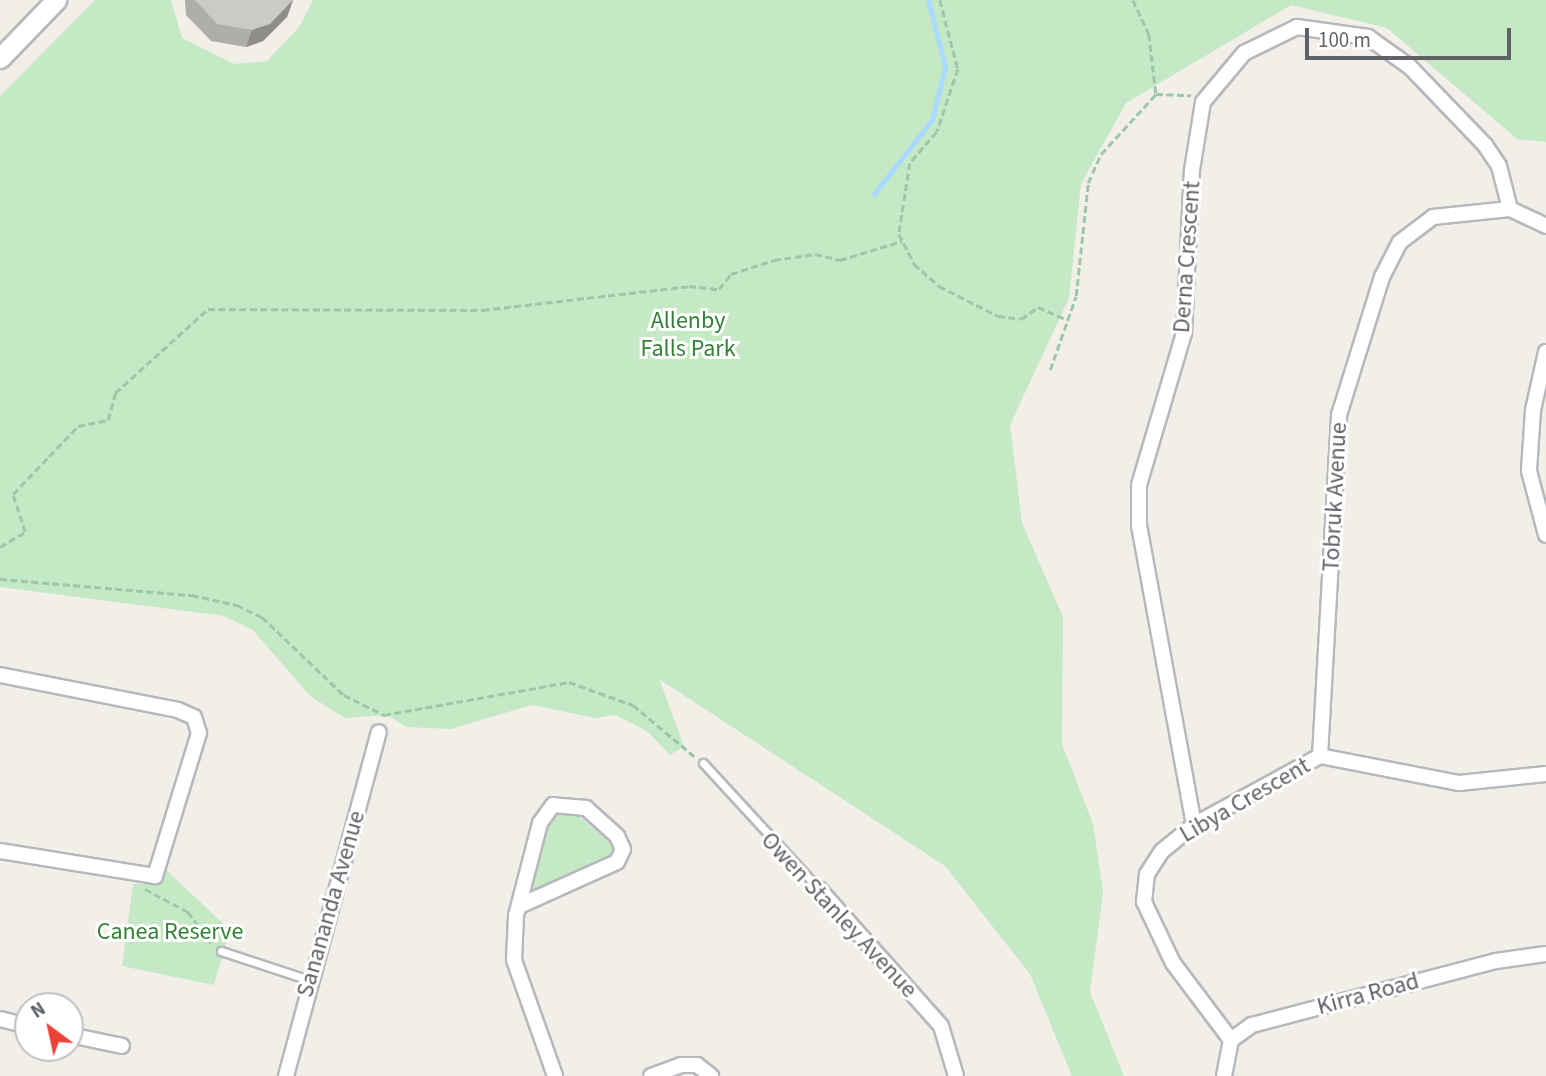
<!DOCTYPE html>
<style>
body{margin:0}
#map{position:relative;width:1546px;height:1076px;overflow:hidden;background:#f1efe8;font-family:"Source Sans 3",sans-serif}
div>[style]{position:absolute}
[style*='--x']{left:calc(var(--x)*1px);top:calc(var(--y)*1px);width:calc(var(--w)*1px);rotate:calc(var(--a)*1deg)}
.green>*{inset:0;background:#c5e8c5}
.stream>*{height:4.5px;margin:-2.25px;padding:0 2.25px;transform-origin:2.25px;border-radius:2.25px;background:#aadaff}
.path>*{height:2.5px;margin-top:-1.25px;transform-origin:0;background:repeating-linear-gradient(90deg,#9cc7a9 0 7px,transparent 0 10.5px)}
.roads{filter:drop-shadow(2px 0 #b5b8bc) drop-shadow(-2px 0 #b5b8bc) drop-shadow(0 2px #b5b8bc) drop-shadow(0 -2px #b5b8bc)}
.service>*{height:7px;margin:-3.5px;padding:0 3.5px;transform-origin:3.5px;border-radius:3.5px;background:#fff}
.minor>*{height:14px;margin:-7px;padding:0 7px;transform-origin:7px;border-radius:7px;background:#fff}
.tertiary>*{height:19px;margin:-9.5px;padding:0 9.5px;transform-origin:9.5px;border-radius:9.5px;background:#fff}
.wall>*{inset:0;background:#afaea9}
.shaded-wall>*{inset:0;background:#8f8d8a}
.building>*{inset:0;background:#cccac5}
span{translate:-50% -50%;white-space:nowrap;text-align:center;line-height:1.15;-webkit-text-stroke:6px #fff;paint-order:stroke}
.street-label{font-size:24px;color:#5f6368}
.park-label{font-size:24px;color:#348238}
.north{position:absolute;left:14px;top:992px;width:70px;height:70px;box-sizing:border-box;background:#fff;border:2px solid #bfc1c3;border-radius:50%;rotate:327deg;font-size:19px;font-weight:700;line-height:28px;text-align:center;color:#5f6368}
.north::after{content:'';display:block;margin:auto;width:24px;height:32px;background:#ea4335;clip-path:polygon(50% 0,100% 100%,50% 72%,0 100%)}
.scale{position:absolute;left:1305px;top:28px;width:206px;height:32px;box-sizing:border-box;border:4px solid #5f6368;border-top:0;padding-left:9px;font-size:21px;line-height:24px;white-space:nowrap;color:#5f6368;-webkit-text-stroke:5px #fff;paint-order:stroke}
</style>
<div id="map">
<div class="green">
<div style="clip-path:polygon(95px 0,171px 0,182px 38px,234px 64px,267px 61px,300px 26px,313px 0,1546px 0,1546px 142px,1517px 139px,1387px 28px,1291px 5px,1126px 103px,1081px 184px,1069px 298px,1010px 425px,1022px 523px,1063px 617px,1062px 744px,1093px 824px,1103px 892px,1090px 992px,1124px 1076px,1072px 1076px,1030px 974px,945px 866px,659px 679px,684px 746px,670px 755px,647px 731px,615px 715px,595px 718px,532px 705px,451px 729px,406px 727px,388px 715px,345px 718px,310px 696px,253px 630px,224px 616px,0 587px,0 96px)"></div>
<div style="clip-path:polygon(573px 811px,617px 849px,611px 859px,533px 890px,547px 824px,554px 812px)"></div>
<div style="clip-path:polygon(165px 869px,230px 930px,214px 985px,122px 966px,133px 884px,153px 883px)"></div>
</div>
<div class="stream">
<div style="--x:874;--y:194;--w:94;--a:-51.9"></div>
<div style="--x:932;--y:120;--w:55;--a:-76.2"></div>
<div style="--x:945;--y:67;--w:69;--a:-104.2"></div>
</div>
<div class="path">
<div style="--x:940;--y:0;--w:71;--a:75.4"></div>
<div style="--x:958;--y:69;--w:66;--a:108.4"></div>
<div style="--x:937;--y:132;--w:41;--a:131.1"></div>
<div style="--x:910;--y:163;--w:72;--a:98.8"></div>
<div style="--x:899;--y:234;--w:34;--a:63"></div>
<div style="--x:914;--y:264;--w:33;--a:41"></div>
<div style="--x:939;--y:286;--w:66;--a:27"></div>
<div style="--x:998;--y:316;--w:23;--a:7"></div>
<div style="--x:1021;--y:319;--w:21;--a:-35"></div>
<div style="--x:1038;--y:307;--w:32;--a:24"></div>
<div style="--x:1133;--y:0;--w:38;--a:65"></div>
<div style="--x:1149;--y:34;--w:60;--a:83.3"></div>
<div style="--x:1156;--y:94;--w:35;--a:2"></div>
<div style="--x:1050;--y:370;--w:78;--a:-70.6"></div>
<div style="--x:1076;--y:296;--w:114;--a:-83.9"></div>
<div style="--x:1088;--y:183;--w:32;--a:-66"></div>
<div style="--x:1101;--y:154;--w:81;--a:-47.5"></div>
<div style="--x:0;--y:547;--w:29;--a:-31"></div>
<div style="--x:25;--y:532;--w:40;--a:-108"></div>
<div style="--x:13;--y:494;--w:94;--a:-46.3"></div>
<div style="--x:78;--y:426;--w:31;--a:-11"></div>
<div style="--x:108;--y:420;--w:28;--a:-75"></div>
<div style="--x:115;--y:393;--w:125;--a:-42.1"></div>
<div style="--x:208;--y:309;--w:275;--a:0.2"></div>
<div style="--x:483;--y:310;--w:207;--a:-6.6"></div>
<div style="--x:689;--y:286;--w:30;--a:6"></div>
<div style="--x:719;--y:289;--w:19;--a:-51"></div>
<div style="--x:731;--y:274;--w:45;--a:-18"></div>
<div style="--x:774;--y:260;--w:41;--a:-8.3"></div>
<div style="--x:815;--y:254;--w:26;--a:13"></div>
<div style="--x:840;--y:260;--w:65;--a:-17"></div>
<div style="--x:0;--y:579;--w:193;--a:4.8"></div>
<div style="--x:192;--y:595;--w:46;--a:12.5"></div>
<div style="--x:237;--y:605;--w:28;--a:26"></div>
<div style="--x:262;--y:617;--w:113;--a:43.6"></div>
<div style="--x:344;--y:695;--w:45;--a:26.6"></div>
<div style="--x:384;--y:715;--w:188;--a:-10.1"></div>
<div style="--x:569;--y:682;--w:68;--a:19.8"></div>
<div style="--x:633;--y:705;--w:80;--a:39.9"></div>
<div style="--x:145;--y:889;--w:49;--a:28.1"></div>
<div style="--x:188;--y:912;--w:41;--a:52.9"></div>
</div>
<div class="roads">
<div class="service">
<div style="--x:703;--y:763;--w:171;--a:47.4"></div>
<div style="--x:221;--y:951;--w:93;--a:18.2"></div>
</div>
<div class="minor">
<div style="--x:1546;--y:352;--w:59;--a:102.6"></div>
<div style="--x:1533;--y:410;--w:61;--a:93.8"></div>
<div style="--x:1529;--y:471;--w:66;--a:75.1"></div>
<div style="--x:0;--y:675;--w:181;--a:11.1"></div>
<div style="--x:178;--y:710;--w:17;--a:24"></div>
<div style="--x:194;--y:717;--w:17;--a:73"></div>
<div style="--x:199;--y:733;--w:150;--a:107.1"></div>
<div style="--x:155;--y:876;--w:157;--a:-170.8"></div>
<div style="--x:1320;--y:756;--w:342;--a:-86.8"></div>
<div style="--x:1339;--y:415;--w:145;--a:-72.7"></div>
<div style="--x:1382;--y:277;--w:39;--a:-63"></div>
<div style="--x:1400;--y:242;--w:41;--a:-37.1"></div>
<div style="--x:1433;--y:217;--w:77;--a:-5.9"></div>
<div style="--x:1510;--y:209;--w:40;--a:25"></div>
<div style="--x:1194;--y:825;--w:304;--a:-100.4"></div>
<div style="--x:1139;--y:526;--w:41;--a:-90"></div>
<div style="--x:1139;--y:485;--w:159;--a:-73.5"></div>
<div style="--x:1184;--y:333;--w:163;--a:-87.2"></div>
<div style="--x:1192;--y:170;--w:69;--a:-80.8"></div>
<div style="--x:1203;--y:102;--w:64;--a:-50.1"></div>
<div style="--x:1244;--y:53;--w:59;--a:-26.1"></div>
<div style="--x:1297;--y:27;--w:72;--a:8"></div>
<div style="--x:1368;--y:37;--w:52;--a:35.5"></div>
<div style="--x:1410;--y:67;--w:108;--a:46.1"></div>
<div style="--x:1485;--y:145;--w:25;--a:56"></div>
<div style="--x:1499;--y:166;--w:44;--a:75.7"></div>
<div style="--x:819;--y:889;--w:183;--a:48.3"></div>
<div style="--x:941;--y:1026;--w:52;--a:73.3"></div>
<div style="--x:519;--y:906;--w:107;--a:-24.2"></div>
<div style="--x:617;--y:862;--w:14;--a:-65"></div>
<div style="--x:623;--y:849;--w:14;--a:-115"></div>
<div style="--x:617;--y:836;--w:42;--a:-137.9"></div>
<div style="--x:586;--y:808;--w:33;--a:-175"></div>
<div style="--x:553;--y:805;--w:22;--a:126"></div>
<div style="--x:540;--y:823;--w:96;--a:104.5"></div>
<div style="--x:516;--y:916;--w:44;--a:92.6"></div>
<div style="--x:514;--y:960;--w:123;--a:70.5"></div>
<div style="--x:0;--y:1019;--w:29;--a:14"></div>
<div style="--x:70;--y:1035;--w:53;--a:11.9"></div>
<div style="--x:1231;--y:1040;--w:96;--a:-127"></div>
<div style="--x:1173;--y:963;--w:68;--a:-115.4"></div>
<div style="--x:1144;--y:902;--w:28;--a:-84"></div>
<div style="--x:1147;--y:874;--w:27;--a:-57"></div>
<div style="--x:1162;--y:851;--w:41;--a:-39.1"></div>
<div style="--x:1194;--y:825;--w:144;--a:-28.7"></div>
<div style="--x:1320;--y:756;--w:142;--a:11"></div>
<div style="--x:1459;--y:783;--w:87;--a:-5.9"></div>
<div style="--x:286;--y:1076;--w:356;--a:-74.9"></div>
<div style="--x:651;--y:1076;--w:32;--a:-20"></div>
<div style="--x:681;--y:1065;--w:16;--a:0"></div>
<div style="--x:697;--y:1065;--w:18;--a:38"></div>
<div style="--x:1224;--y:1076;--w:37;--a:-79"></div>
<div style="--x:1231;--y:1040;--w:26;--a:-36"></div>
<div style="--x:1252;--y:1025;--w:252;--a:-14.7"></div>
<div style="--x:1496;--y:961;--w:50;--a:-8"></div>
</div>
<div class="tertiary">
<div style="--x:0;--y:58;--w:81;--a:-46"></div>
</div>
</div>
<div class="wall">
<div style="clip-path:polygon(185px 0,293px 0,287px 17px,263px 41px,246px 47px,211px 41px,186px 15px)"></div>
</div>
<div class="shaded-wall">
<div style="clip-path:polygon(293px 0,287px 17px,263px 41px,246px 47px,252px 30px)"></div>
</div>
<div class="building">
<div style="clip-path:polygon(195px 0,293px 0,270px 24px,252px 30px,217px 24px)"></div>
</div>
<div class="street-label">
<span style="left:1187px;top:257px;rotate:-86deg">Derna Crescent</span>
<span style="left:1335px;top:497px;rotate:-87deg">Tobruk Avenue</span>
<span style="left:1245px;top:800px;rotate:-30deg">Libya Crescent</span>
<span style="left:331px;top:904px;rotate:-74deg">Sanananda Avenue</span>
<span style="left:839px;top:915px;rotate:47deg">Owen Stanley Avenue</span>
<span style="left:1368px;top:994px;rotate:-15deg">Kirra Road</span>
</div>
<div class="park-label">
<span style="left:688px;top:335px">Allenby<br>Falls Park</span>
<span style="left:170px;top:932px">Canea Reserve</span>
</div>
<div class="north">N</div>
<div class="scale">100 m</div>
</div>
